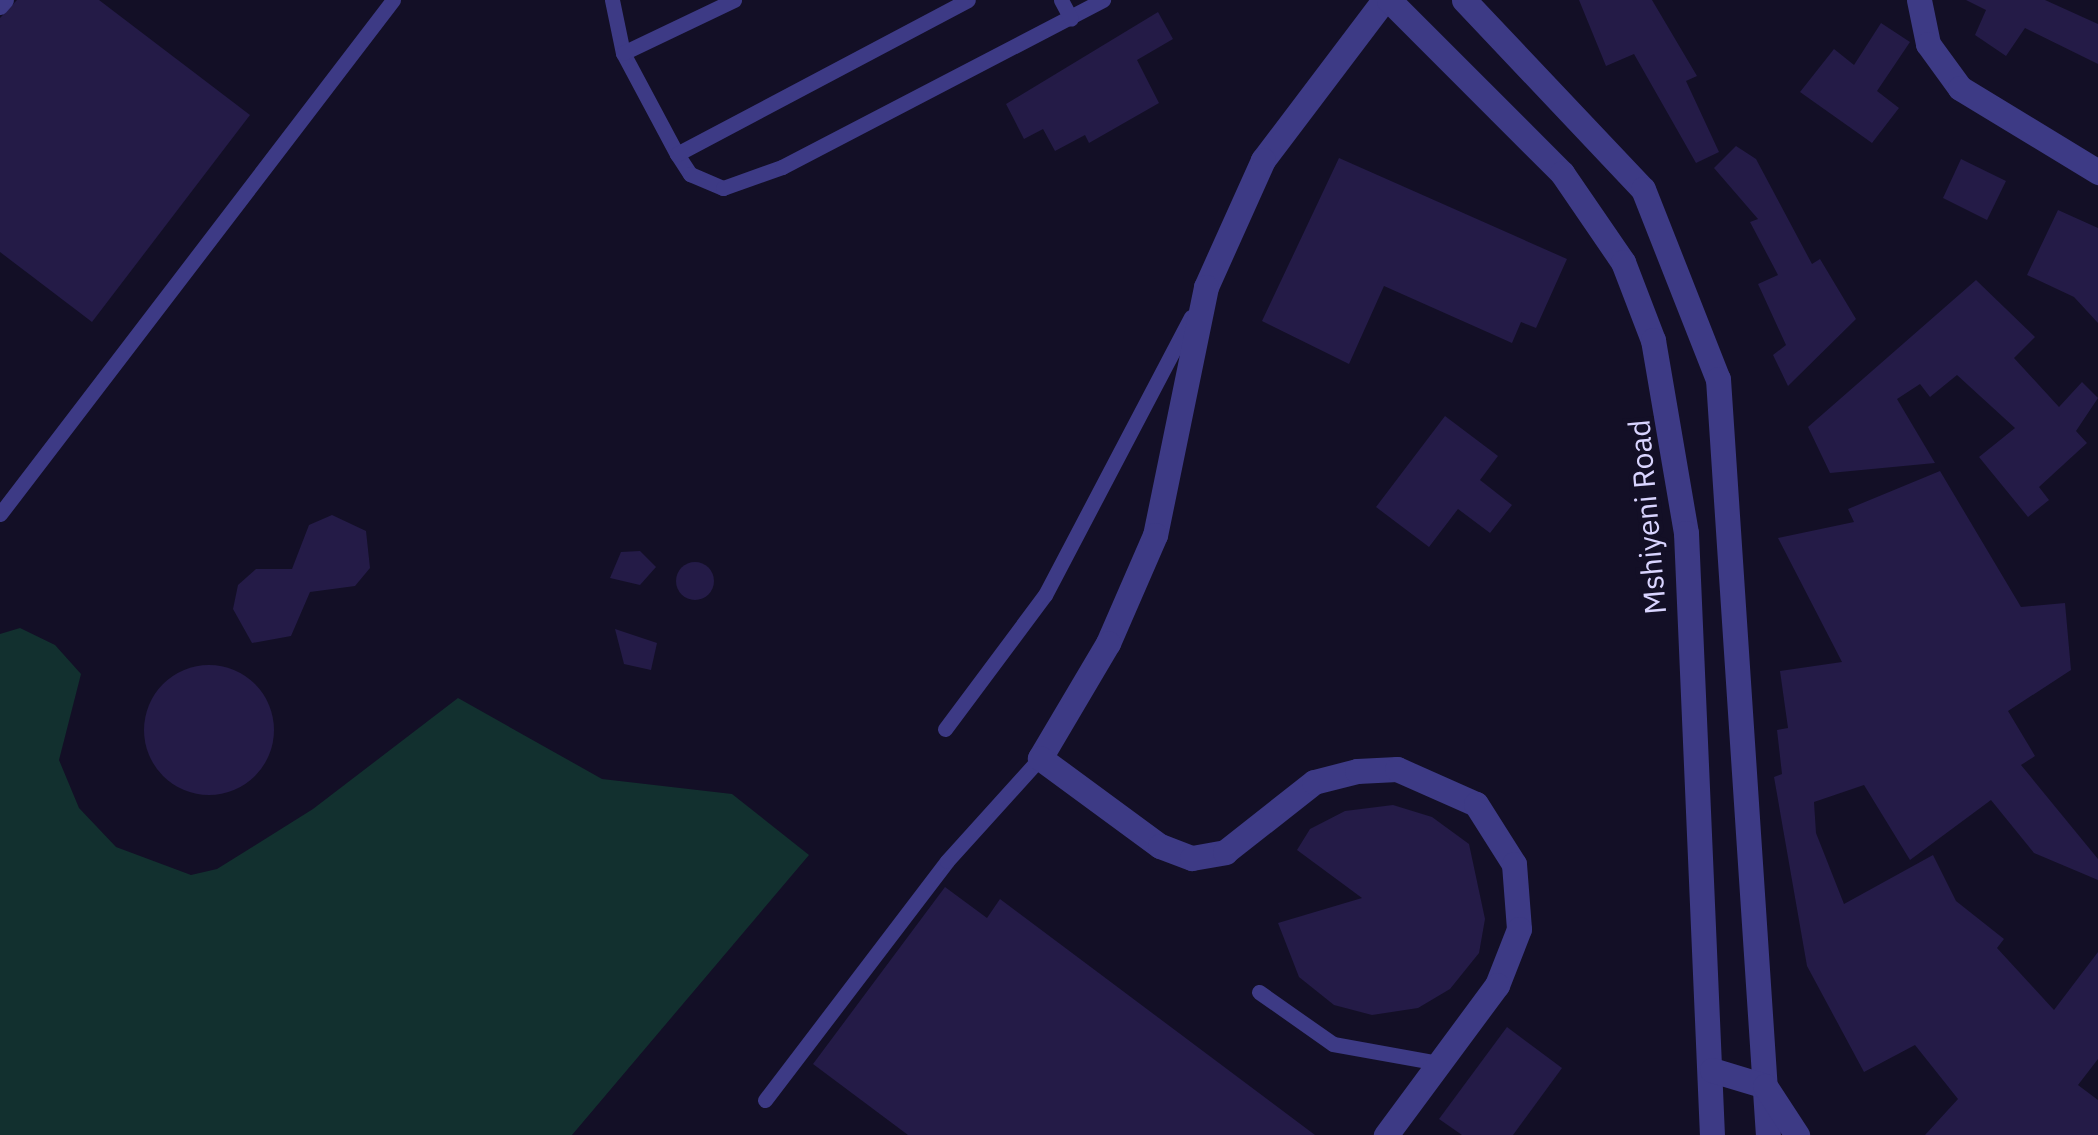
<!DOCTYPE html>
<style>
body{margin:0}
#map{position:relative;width:2098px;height:1135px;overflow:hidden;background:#130f26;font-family:"IBM Plex Sans",sans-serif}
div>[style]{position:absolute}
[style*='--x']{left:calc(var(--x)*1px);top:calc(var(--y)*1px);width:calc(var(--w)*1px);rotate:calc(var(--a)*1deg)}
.green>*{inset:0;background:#12302f}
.building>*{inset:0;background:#241b47}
.round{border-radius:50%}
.service>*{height:15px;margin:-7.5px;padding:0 7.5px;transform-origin:7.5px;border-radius:7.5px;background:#3d3a85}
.minor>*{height:25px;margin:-12.5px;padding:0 12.5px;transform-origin:12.5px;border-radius:12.5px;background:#3d3a85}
span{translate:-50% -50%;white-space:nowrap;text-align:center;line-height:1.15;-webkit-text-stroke:9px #130f26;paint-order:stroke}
.street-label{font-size:30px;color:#d9d4ff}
</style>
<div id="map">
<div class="green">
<div style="clip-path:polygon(20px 628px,55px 645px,81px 674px,59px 760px,79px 808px,116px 847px,191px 875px,217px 869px,313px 809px,458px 698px,602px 779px,732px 794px,809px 855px,572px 1135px,0 1135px,0 634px)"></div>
</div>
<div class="building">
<div style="clip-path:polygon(17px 0,99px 0,250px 115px,92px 322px,0 252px,0 18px)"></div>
<div style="clip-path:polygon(1579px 0,1652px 0,1697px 76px,1686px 81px,1719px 152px,1696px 163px,1634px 54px,1606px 66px)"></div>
<div style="clip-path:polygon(1966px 0,2045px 0,2098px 24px,2098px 64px,2025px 28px,2006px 56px,1975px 35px,1986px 10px)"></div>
<div style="clip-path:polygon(1158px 12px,1173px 39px,1137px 60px,1159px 103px,1089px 143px,1085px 135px,1055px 151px,1043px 129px,1024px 139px,1006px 104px)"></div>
<div style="clip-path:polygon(1881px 23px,1910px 42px,1877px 91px,1899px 108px,1872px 143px,1800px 92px,1834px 49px,1854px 65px)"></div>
<div style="clip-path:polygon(1736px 146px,1756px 159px,1812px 264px,1820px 259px,1856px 319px,1788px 386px,1773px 355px,1786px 345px,1758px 284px,1778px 275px,1750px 222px,1758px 219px,1714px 168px)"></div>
<div style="clip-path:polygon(1339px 158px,1567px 259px,1536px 328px,1521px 322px,1512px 343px,1384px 286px,1349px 364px,1262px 321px)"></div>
<div style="clip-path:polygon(1961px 159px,2006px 181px,1987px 220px,1943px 198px)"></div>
<div style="clip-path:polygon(2058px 210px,2098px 228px,2098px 323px,2074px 297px,2027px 275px)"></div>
<div style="clip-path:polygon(1976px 280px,2035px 337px,2014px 358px,2059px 407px,2082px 382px,2098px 398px,2076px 431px,2087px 443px,2039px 487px,2049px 500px,2028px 517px,1979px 457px,2015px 428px,1957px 375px,1930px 397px,1920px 384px,1897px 399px,1935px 463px,1830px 473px,1808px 427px)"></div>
<div style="clip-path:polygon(1445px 416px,1498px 456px,1480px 480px,1512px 505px,1490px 533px,1458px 509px,1429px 547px,1376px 507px)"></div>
<div style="clip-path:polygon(1940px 471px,2021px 607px,2065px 603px,2071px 670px,2008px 711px,2035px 756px,2021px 765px,2098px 859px,2098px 880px,2034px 853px,1991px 800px,1910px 860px,1864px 785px,1814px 802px,1816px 833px,1844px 904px,1933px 855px,1956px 901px,2004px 939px,1997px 948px,2054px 1010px,2098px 952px,2098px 1059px,2078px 1085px,2098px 1100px,2098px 1135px,1925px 1135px,1958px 1099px,1915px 1045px,1864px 1072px,1807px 966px,1774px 777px,1782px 774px,1777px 730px,1788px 728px,1780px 671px,1842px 662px,1778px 538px,1854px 522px,1848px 509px)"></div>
<div style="clip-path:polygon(332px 515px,366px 531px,370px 568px,355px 586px,310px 592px,291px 636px,252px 643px,233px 609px,238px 585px,256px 569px,292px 569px,309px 525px)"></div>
<div style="clip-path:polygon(640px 551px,656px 567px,640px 585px,610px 578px,621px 552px)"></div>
<div class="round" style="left:676px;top:562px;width:38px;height:38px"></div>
<div style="clip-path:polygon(615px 629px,657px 643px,651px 670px,624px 664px)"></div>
<div class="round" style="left:144px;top:665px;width:130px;height:130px"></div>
<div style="clip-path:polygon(1393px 805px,1432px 817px,1469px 844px,1485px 919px,1479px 953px,1450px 989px,1418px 1008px,1372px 1015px,1334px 1005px,1299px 977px,1278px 923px,1362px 898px,1297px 850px,1310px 829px,1345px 811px)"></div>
<div style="clip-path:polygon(945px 887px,987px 918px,1000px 899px,1315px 1135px,908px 1135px,813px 1064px)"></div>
<div style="clip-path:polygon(1507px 1027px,1562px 1068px,1513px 1135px,1462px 1135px,1439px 1119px)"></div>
</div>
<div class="service">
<div style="--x:612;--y:0;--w:54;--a:78.3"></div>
<div style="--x:623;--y:53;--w:115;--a:61.9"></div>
<div style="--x:677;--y:154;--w:24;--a:57"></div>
<div style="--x:690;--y:174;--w:36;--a:23"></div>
<div style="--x:723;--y:188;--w:63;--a:-19.6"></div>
<div style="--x:782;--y:167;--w:362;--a:-27.5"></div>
<div style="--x:1061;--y:0;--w:21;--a:62"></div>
<div style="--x:0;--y:7;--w:9;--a:-49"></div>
<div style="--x:623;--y:53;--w:123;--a:-25.5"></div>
<div style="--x:677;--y:154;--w:329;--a:-27.9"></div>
<div style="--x:0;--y:514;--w:647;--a:-52.6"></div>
<div style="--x:945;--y:729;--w:167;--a:-53.3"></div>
<div style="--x:1045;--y:595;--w:314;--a:-62.3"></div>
<div style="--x:1259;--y:992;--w:90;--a:35.1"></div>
<div style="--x:1333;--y:1044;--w:108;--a:10.2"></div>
<div style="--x:765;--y:1100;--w:300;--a:-52.7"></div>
<div style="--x:947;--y:861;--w:139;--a:-47.9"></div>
</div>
<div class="minor">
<div style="--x:1384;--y:0;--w:201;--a:127.1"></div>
<div style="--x:1263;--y:160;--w:139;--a:114.2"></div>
<div style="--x:1206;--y:287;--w:253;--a:101.6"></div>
<div style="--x:1155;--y:535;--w:118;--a:113.5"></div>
<div style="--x:1108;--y:643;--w:134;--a:120.6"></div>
<div style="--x:1040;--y:758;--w:149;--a:36.3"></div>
<div style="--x:1160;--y:846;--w:34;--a:21"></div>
<div style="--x:1192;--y:858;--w:34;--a:-10"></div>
<div style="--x:1225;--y:852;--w:113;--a:-38.2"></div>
<div style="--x:1314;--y:782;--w:44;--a:-14.3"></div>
<div style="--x:1357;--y:771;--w:40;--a:-2.9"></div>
<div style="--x:1397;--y:769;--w:86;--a:23.9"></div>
<div style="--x:1476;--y:804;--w:71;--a:57.7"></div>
<div style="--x:1514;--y:864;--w:65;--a:85.6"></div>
<div style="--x:1519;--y:929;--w:60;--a:111.4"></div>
<div style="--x:1497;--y:985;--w:187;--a:126.5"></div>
<div style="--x:1389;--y:0;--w:245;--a:45"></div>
<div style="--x:1562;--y:173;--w:108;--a:55.6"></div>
<div style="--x:1623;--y:262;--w:84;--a:69"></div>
<div style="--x:1653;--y:340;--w:196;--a:80.3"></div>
<div style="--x:1686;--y:533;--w:603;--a:87.53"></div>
<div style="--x:1464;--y:0;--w:260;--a:46.6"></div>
<div style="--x:1643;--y:189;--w:204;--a:68.5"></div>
<div style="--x:1718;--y:379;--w:758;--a:86.22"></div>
<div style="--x:1919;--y:0;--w:45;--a:78.4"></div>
<div style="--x:1928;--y:44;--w:54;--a:54"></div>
<div style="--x:1960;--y:88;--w:162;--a:31.3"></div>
<div style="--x:1712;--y:1070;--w:55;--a:16.8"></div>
<div style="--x:1765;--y:1086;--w:59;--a:56.9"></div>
</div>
<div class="street-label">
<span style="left:1647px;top:517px;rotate:-95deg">Mshiyeni Road</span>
</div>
</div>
